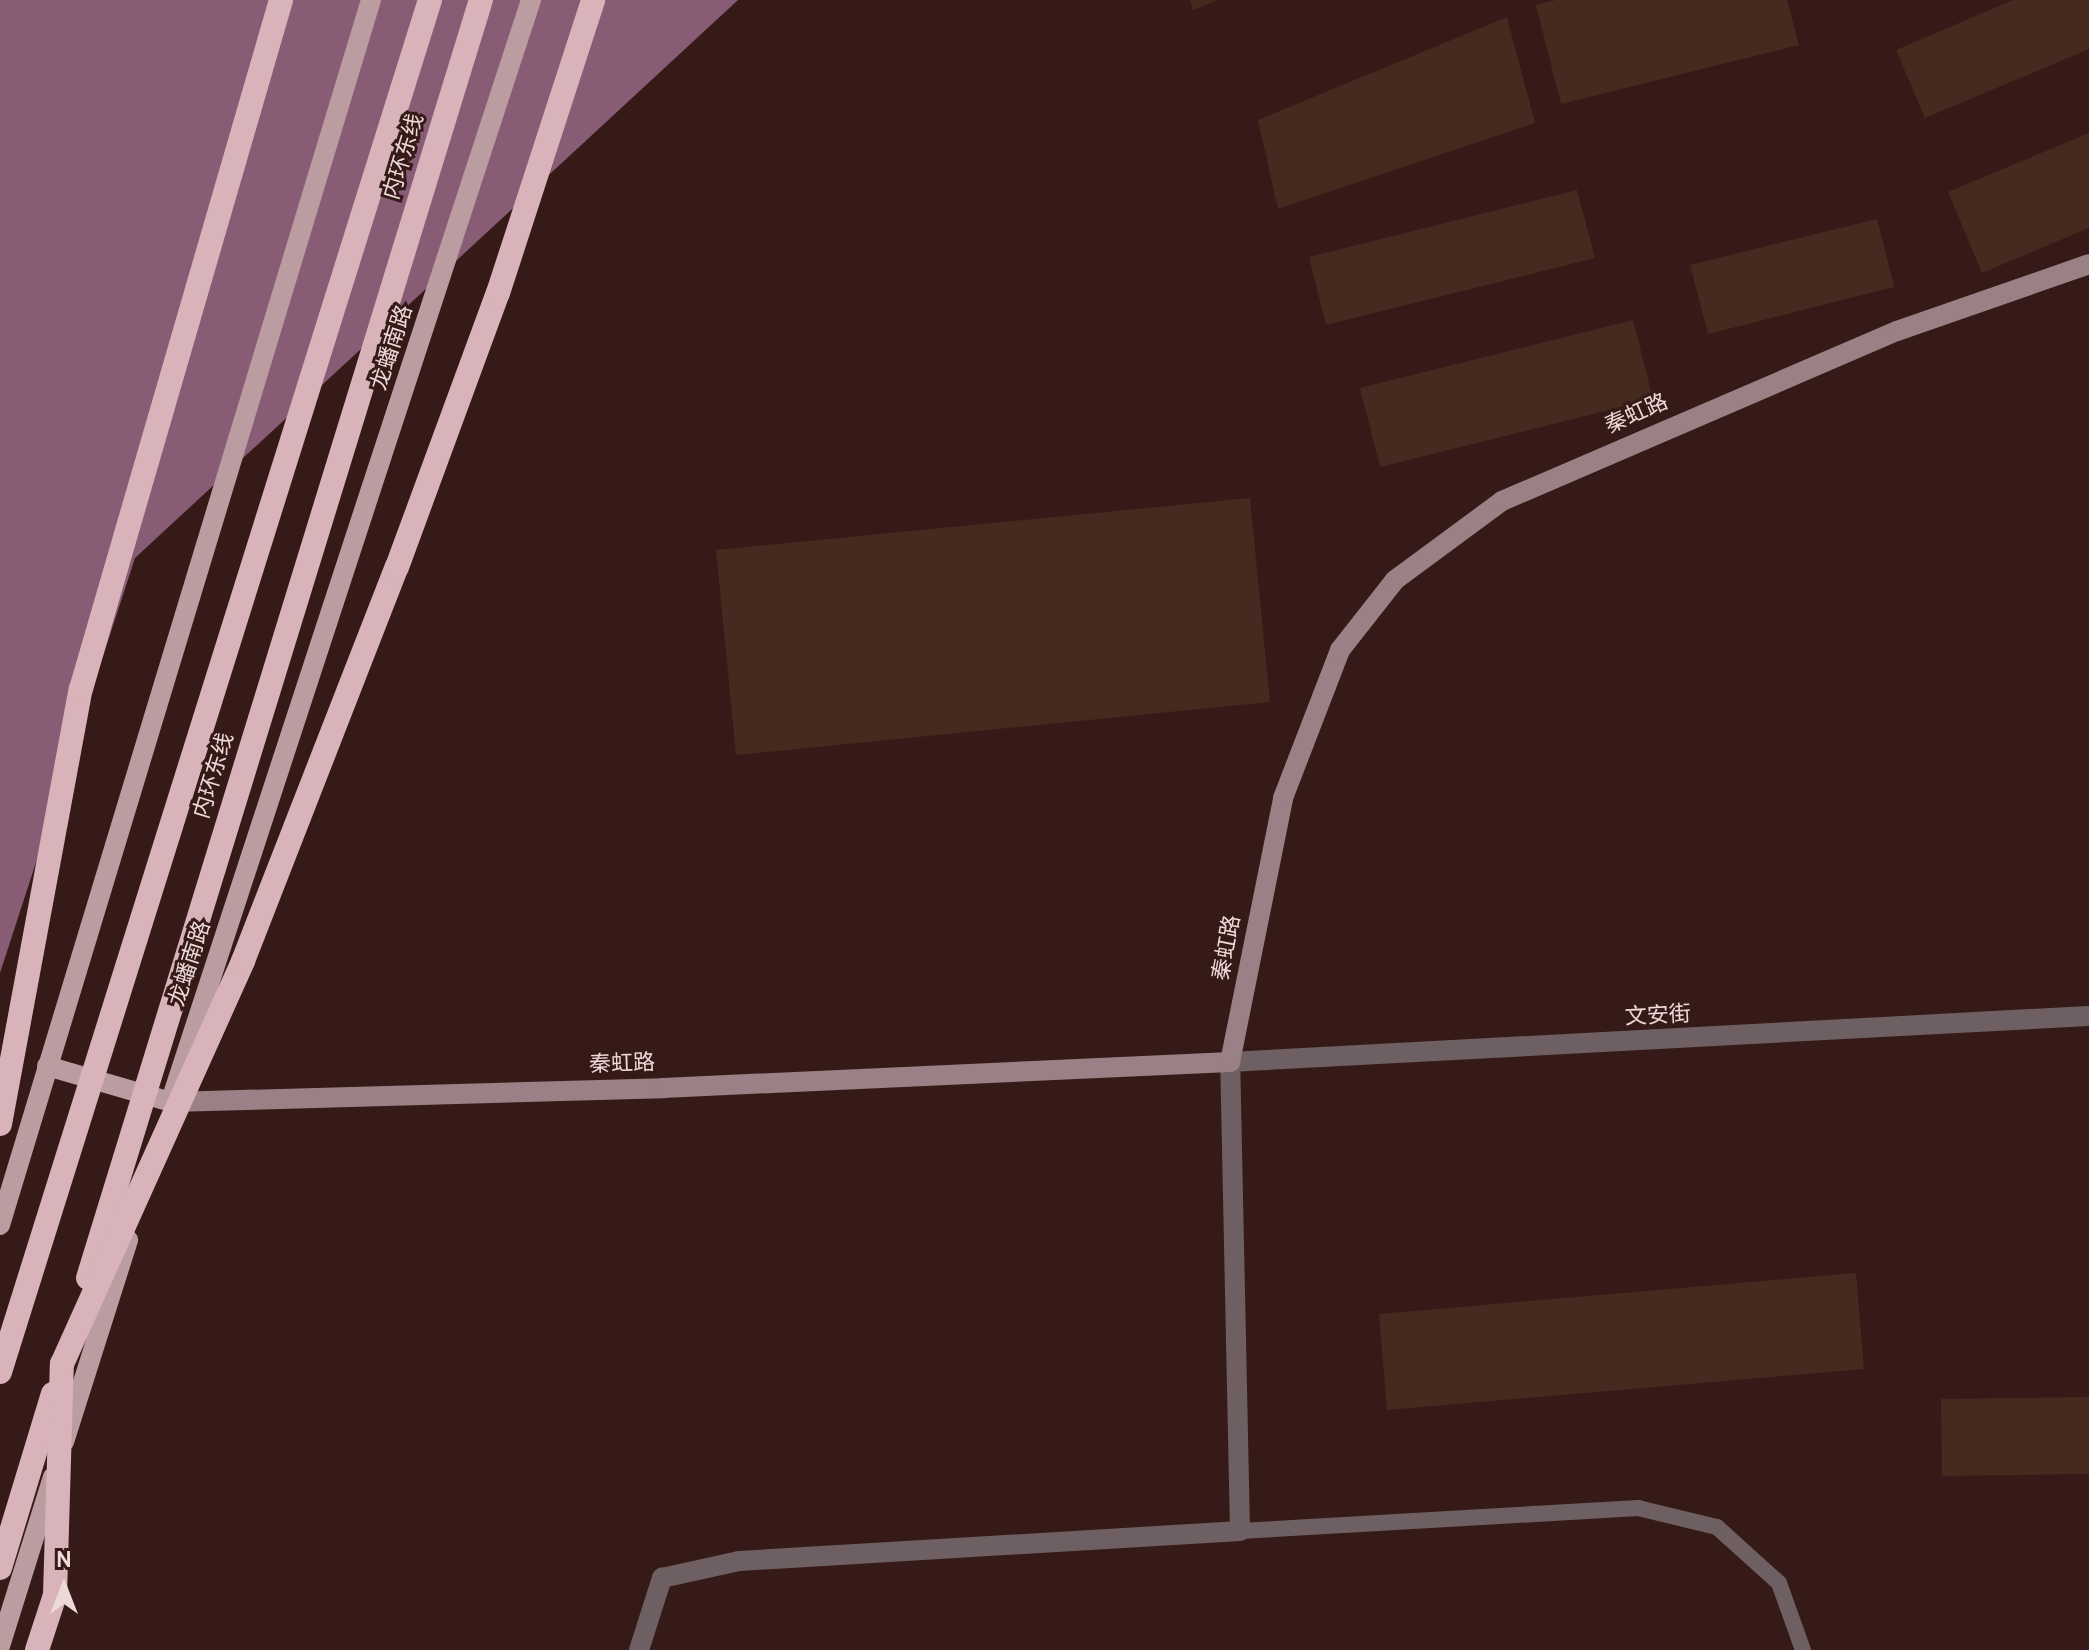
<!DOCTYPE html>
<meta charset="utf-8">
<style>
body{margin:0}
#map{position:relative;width:2089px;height:1650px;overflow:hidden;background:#351a17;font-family:Overpass,"Noto Sans SC",sans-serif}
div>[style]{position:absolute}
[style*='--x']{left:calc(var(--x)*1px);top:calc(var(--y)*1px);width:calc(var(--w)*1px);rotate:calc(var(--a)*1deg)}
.water>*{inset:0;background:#885c74}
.building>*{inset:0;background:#452b1f}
.lane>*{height:16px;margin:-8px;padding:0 8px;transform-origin:8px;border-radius:8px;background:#6e5f62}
.street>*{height:20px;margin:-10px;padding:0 10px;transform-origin:10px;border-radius:10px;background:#6e5f62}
.secondary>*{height:20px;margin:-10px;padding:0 10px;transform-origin:10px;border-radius:10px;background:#998185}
.primary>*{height:20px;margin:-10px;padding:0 10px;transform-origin:10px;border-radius:10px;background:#ba9ca1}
.highway>*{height:24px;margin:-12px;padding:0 12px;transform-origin:12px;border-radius:12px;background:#d9b3ba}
span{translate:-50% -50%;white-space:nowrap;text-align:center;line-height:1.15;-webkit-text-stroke:6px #351a17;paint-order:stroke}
.street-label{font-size:22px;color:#eddad8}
.north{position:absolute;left:24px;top:1546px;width:80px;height:80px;-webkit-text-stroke:6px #351a17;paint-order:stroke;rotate:0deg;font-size:22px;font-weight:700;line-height:32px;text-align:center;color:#eddad8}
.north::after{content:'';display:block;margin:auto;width:28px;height:36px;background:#eddad8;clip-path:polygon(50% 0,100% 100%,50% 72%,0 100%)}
</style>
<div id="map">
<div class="water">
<div style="clip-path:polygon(0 0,738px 0,135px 558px,0 973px)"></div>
</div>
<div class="building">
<div style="clip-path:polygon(1190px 0,1218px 0,1193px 10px)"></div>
<div style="clip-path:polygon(1556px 0,1787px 0,1799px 45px,1561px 104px,1536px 5px)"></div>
<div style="clip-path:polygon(2013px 0,2089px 0,2089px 49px,1925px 118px,1896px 50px)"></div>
<div style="clip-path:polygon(1507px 17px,1535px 123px,1278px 209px,1258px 120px)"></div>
<div style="clip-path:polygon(2089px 133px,2089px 228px,1982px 273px,1948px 192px)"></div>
<div style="clip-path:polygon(1577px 190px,1595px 258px,1326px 325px,1309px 257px)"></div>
<div style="clip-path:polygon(1877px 219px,1894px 287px,1708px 334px,1690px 265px)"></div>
<div style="clip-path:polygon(1633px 320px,1653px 399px,1380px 467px,1360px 388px)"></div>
<div style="clip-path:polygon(1250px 498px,1270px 702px,736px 755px,716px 550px)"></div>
<div style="clip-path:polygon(1856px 1273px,1864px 1369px,1387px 1410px,1379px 1314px)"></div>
<div style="clip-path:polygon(2089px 1397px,2089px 1474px,1942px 1476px,1941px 1399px)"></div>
</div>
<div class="lane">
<div style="--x:1240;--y:1531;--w:399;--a:-3.3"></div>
<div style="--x:1638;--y:1508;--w:81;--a:13.5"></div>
<div style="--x:1717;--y:1527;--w:84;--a:42.1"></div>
<div style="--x:1779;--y:1583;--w:71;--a:70.3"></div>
</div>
<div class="street">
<div style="--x:639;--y:1650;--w:76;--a:-72.3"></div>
<div style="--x:662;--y:1578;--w:79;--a:-12.4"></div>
<div style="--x:739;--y:1561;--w:502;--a:-3.43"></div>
<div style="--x:1240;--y:1531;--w:469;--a:-91.2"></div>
<div style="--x:1230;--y:1062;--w:860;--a:-3.07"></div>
</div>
<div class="secondary">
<div style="--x:171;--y:1102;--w:492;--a:-1.6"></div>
<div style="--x:663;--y:1088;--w:568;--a:-2.63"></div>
<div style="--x:1230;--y:1062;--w:269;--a:-78.6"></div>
<div style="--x:1283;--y:798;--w:159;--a:-68.9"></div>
<div style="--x:1340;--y:650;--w:89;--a:-51.8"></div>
<div style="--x:1395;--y:580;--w:133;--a:-36.4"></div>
<div style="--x:1502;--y:501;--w:430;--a:-23.3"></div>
<div style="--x:1897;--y:331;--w:203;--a:-19.2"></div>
</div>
<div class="primary">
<div style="--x:47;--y:1066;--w:129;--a:16.2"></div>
<div style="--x:174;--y:1091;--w:1148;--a:-71.88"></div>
<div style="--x:0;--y:1225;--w:1280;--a:-73.15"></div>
<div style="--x:64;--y:1442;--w:212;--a:-72.4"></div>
<div style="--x:0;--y:1646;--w:177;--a:-72.6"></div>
</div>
<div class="highway">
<div style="--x:0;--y:1124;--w:442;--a:-79.5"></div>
<div style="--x:81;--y:689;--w:717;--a:-73.81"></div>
<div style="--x:88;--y:1278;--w:1337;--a:-72.91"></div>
<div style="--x:0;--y:1372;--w:1438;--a:-72.6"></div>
<div style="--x:0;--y:1568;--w:182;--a:-73.1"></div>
<div style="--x:37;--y:1650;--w:58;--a:-71.9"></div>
<div style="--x:55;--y:1595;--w:231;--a:-88.3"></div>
<div style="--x:62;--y:1364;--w:442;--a:-65.8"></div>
<div style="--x:243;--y:961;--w:423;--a:-68.7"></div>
<div style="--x:397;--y:567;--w:292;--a:-69.8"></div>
<div style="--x:498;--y:293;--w:308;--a:-72"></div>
</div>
<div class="street-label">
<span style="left:405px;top:157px;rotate:-73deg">内环东线</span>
<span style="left:393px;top:348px;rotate:-72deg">龙蟠南路</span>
<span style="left:1637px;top:415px;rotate:-24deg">秦虹路</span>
<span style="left:215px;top:776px;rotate:-73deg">内环东线</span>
<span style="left:1228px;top:948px;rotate:-79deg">秦虹路</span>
<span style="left:191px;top:964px;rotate:-72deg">龙蟠南路</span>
<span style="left:1658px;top:1017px;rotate:-3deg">文安街</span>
<span style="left:622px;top:1065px;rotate:-2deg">秦虹路</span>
</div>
<div class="north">N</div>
</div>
